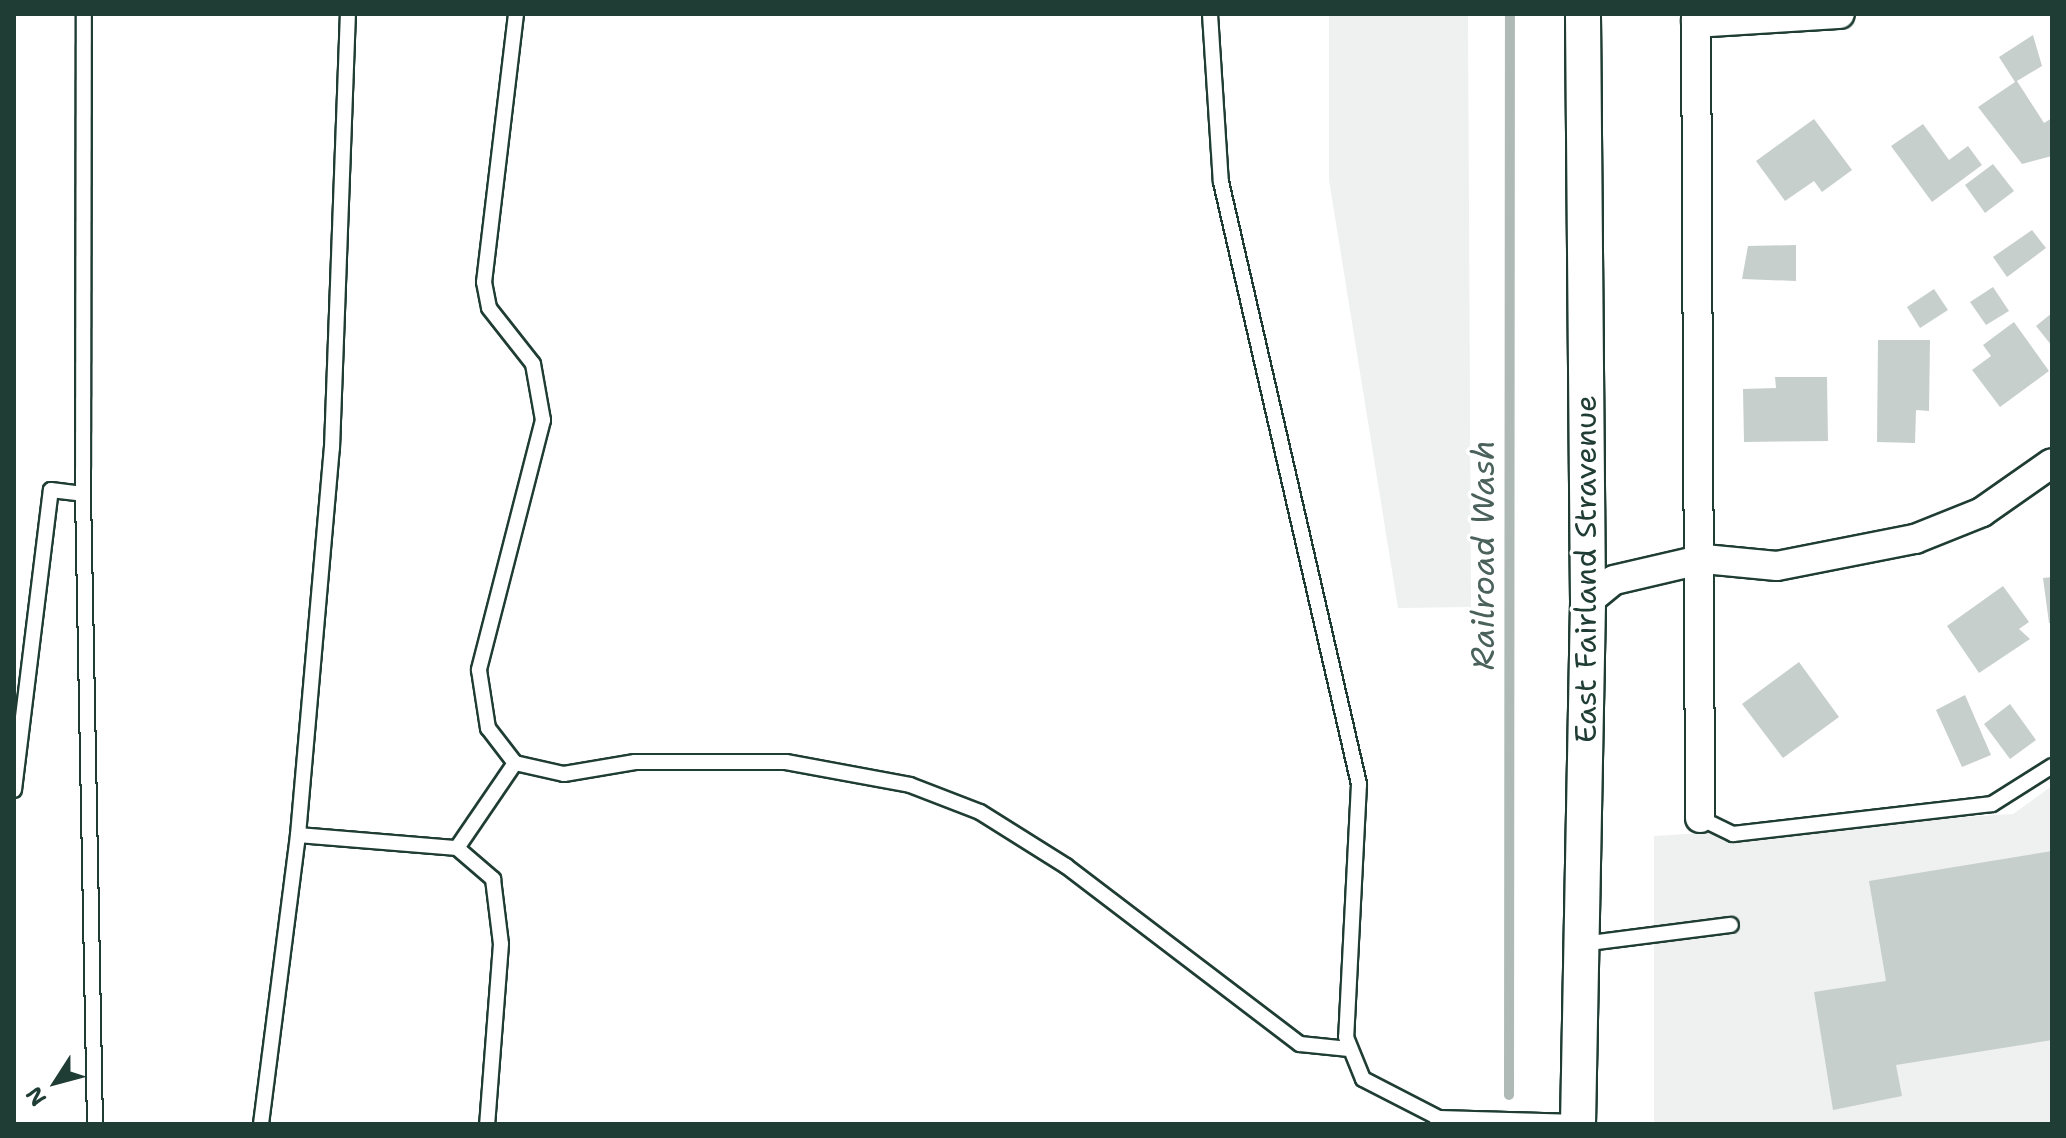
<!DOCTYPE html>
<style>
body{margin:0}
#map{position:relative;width:2066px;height:1138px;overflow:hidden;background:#fff;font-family:"Shantell Sans",sans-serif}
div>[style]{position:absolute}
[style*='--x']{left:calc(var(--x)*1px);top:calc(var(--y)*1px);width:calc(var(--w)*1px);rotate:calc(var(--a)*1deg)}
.built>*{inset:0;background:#eef1f0}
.stream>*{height:10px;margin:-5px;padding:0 5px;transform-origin:5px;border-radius:5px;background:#afbab7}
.building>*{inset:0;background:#c7cfcc}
.roads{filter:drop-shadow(2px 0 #1f3d34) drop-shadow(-2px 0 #1f3d34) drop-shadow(0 2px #1f3d34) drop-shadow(0 -2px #1f3d34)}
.service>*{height:14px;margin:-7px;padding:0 7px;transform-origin:7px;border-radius:7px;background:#fff}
.minor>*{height:28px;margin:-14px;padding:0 14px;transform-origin:14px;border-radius:14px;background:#fff}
.tertiary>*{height:34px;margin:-17px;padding:0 17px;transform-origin:17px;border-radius:17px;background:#fff}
span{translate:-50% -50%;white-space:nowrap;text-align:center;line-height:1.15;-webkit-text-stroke:7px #fff;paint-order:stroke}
.street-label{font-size:30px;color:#1f3d34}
.water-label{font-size:32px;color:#4a625b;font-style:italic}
.frame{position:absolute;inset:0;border:16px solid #1f3d34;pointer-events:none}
.north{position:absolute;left:16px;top:1042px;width:80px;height:80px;-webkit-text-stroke:6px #fff;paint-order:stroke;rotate:234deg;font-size:22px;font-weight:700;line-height:32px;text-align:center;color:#1f3d34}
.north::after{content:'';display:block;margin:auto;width:28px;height:36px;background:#1f3d34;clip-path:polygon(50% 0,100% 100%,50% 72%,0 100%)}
</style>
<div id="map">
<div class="built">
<div style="clip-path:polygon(1329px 14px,1468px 14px,1471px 607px,1398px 608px,1329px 180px)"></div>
<div style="clip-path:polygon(2052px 786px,2052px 1124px,1654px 1124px,1654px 836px,2013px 814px)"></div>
</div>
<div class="stream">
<div style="--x:1509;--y:1095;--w:1081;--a:-89.95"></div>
</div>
<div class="building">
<div style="clip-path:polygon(2033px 35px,2042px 66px,2017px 81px,2044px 123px,2052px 118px,2052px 156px,2022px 164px,1978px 107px,2015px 82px,1999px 57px)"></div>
<div style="clip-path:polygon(1814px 119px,1852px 170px,1822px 192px,1814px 181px,1785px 201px,1756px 161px)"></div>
<div style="clip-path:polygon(1923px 124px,1949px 160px,1968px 146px,1982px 165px,1932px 202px,1891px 146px)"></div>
<div style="clip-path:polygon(1993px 164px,2014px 191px,1985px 213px,1965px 185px)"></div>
<div style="clip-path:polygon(2032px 230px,2046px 248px,2007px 277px,1993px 257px)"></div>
<div style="clip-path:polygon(1796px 245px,1796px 281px,1742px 279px,1748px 246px)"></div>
<div style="clip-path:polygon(1993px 287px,2009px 311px,1986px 325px,1970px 302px)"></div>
<div style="clip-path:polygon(1934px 289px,1948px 310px,1920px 328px,1907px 307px)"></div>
<div style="clip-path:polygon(2052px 313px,2052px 346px,2036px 326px)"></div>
<div style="clip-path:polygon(2014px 322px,2049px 371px,2000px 407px,1972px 370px,1991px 356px,1983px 345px)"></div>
<div style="clip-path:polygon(1878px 340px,1930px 340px,1929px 411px,1916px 410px,1915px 443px,1877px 442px)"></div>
<div style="clip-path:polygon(1775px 377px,1827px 377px,1828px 441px,1744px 442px,1743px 389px,1776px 388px)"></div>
<div style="clip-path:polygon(2052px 577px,2052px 623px,2049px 623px,2043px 578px)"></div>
<div style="clip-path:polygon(2003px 586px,2029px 622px,2019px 629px,2030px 639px,1979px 673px,1947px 626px)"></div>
<div style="clip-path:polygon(1799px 662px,1839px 717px,1783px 758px,1742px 704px)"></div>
<div style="clip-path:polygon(1965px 695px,1991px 755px,1962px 767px,1936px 710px)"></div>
<div style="clip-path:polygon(2010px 704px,2036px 740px,2010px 759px,1984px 724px)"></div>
<div style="clip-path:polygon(2052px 851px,2052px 1040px,1896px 1065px,1902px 1096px,1833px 1110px,1814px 992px,1886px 981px,1869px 881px)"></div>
</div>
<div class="roads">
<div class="service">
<div style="--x:516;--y:14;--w:270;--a:96.8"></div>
<div style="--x:484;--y:282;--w:26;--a:79"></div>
<div style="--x:489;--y:308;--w:71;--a:51.8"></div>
<div style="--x:533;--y:364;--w:57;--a:79.9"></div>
<div style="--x:543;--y:420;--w:258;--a:104.4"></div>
<div style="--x:479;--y:670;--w:59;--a:81.2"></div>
<div style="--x:488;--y:728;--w:44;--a:52.4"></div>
<div style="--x:515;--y:763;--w:50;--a:12.7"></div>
<div style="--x:564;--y:774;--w:72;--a:-9.6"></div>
<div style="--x:635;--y:762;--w:151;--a:0"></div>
<div style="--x:786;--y:762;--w:126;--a:10.5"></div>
<div style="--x:910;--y:785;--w:75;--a:21.1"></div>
<div style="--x:980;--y:812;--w:102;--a:32.1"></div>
<div style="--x:1066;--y:866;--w:294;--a:37.3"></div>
<div style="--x:1300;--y:1044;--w:49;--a:5.8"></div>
<div style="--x:1210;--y:14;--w:168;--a:86.3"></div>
<div style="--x:1221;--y:182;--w:618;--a:77.09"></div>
<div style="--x:1359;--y:784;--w:253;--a:92.9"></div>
<div style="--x:1346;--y:1037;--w:45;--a:68"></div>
<div style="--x:1363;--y:1079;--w:85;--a:27.2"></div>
<div style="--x:83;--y:494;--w:630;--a:88.91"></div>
<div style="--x:14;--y:790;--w:302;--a:-83"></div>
<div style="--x:51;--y:490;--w:32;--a:7"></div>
<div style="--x:83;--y:494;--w:480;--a:-89.9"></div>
<div style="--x:1700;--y:818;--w:37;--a:26"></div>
<div style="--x:1733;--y:834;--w:261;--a:-6.6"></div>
<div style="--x:1992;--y:804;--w:71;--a:-32.3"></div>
<div style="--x:298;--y:835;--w:160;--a:4.7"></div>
<div style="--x:457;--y:848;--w:48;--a:40.7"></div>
<div style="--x:493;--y:879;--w:65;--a:83"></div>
<div style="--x:501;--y:944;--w:181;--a:94.4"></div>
<div style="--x:457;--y:848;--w:103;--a:-55.7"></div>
<div style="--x:1582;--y:944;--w:150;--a:-7.3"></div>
<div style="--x:261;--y:1124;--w:291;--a:-82.7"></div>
<div style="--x:298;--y:835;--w:388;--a:-85"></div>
<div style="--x:332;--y:448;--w:434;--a:-87.9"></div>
<div style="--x:1437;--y:1124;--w:6;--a:-72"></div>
<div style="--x:1439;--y:1118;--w:139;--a:1.6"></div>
</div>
<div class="minor">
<div style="--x:1696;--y:14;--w:804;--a:89.71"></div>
<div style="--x:1696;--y:23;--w:144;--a:-3.6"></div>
<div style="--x:1588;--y:601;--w:33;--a:-39"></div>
<div style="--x:1614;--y:580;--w:92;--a:-13.1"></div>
<div style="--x:1704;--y:559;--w:73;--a:5.5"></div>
<div style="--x:1777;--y:566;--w:141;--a:-11.1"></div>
<div style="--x:1915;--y:539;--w:72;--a:-21.9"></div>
<div style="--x:1982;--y:512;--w:85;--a:-35"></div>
</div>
<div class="tertiary">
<div style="--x:1578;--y:1124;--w:523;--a:-88.9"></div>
<div style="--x:1588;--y:601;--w:587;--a:-90.49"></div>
</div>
</div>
<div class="street-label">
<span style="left:1586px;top:569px;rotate:-90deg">East Fairland Stravenue</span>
</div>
<div class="water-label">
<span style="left:1483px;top:555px;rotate:-90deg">Railroad Wash</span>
</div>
<div class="frame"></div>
<div class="north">N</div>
</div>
